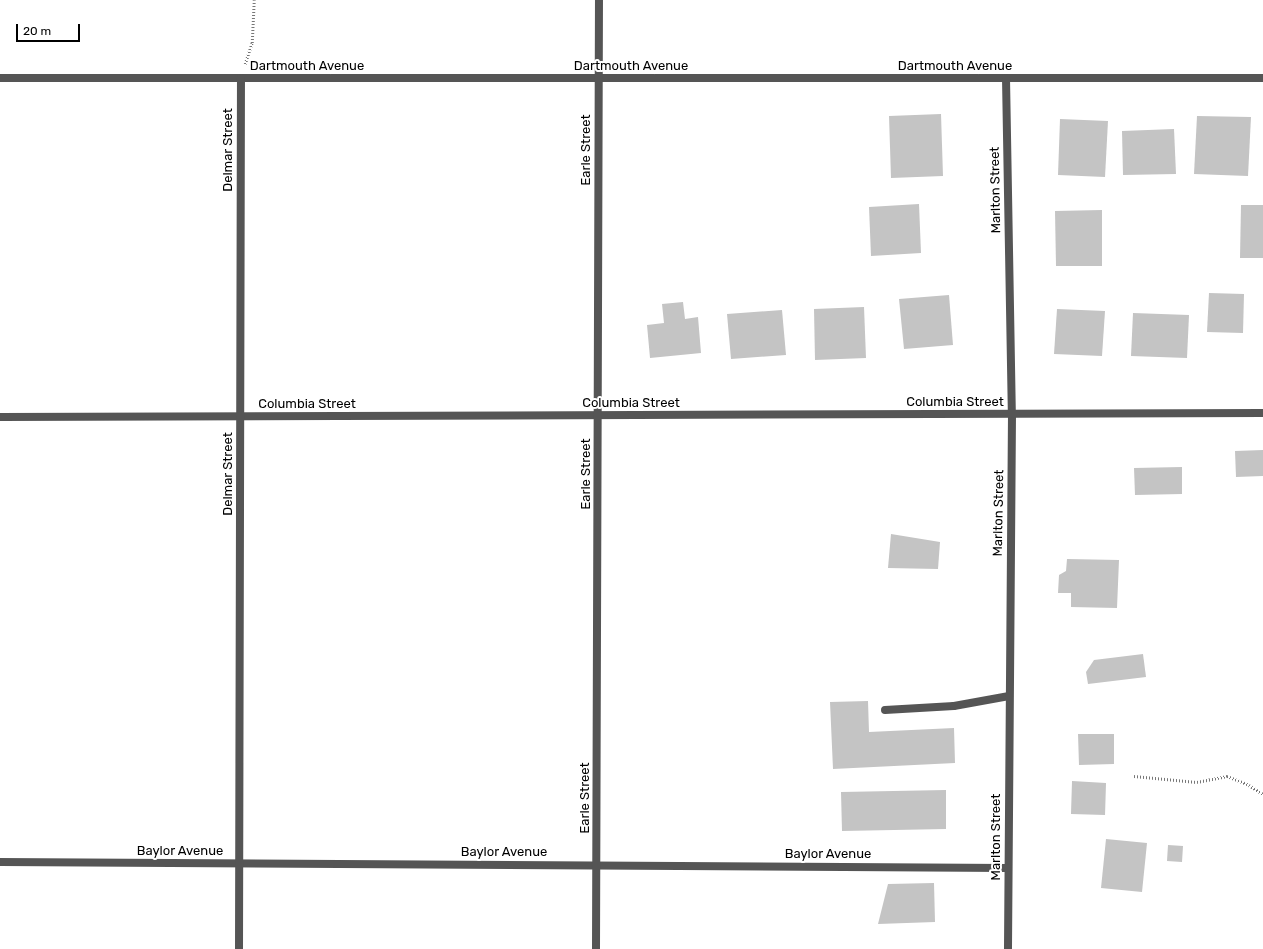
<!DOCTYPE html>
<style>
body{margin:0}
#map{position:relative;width:1263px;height:949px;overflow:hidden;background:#fff;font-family:Rubik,sans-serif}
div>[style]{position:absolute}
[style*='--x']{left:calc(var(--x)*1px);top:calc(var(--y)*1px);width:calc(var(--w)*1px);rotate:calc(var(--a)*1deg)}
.building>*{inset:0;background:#c4c4c4}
.path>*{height:2.5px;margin-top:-1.25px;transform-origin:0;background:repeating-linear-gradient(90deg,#777 0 1px,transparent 0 3px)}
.lane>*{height:8px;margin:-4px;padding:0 4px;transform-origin:4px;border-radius:4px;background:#555}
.street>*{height:8px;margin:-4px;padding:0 4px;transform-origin:4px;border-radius:4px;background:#555}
span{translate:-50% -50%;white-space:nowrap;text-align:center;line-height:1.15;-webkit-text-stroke:4px #fff;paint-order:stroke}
.street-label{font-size:13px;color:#000}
.scale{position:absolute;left:16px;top:24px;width:64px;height:18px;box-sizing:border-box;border:2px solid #000;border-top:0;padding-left:5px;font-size:12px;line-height:14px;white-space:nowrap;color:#000;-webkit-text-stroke:3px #fff;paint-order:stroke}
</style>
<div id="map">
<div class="building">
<div style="clip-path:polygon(941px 114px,943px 176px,891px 178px,889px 116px)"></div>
<div style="clip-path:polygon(1197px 116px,1251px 117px,1248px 176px,1194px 174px)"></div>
<div style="clip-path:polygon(1060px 119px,1108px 121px,1105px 177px,1058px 175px)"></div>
<div style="clip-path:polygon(1174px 129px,1176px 174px,1123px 175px,1122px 131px)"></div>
<div style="clip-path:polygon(919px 204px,921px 253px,871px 256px,869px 207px)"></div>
<div style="clip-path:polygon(1241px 205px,1263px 205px,1263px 258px,1240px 258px)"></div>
<div style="clip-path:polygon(1102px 210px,1102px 266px,1056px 266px,1055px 211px)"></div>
<div style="clip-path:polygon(1209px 293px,1244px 294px,1243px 333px,1207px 332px)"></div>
<div style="clip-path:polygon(949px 295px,953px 345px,904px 349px,899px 299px)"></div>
<div style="clip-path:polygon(683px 302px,685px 319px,698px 317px,701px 353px,650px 358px,647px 325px,664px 323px,662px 304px)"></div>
<div style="clip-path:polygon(864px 307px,866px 358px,815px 360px,814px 309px)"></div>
<div style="clip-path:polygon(1057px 309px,1105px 311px,1102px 356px,1054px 354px)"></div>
<div style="clip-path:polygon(782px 310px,786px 355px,731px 359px,727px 314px)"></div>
<div style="clip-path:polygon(1133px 313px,1189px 315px,1187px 358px,1131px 356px)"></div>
<div style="clip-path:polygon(1263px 450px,1263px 476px,1236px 477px,1235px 451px)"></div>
<div style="clip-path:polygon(1182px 467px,1182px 494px,1135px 495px,1134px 468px)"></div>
<div style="clip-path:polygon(891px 534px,940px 542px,938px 569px,888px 568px)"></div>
<div style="clip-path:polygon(1067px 559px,1119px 560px,1117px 608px,1071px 607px,1071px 593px,1058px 593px,1059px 575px,1066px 571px)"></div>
<div style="clip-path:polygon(1143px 654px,1146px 677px,1088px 684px,1086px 672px,1094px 660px)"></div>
<div style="clip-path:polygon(868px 701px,869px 732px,954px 728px,955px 763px,833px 769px,830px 702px)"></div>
<div style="clip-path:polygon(1078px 734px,1114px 734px,1114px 764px,1079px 765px)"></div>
<div style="clip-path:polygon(1072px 781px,1106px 783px,1105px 815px,1071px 814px)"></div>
<div style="clip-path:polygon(946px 790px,946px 829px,842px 831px,841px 792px)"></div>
<div style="clip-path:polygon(1106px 839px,1147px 843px,1142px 892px,1101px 888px)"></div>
<div style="clip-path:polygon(1168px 845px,1183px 846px,1182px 862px,1167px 861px)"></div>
<div style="clip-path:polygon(934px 883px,935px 922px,878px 924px,888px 884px)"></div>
</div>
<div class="path">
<div style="--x:245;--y:64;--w:22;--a:-72"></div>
<div style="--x:252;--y:43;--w:43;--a:-87.3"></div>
<div style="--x:1134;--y:776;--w:63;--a:5.4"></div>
<div style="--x:1197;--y:782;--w:31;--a:-11"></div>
<div style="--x:1227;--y:776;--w:24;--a:22"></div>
<div style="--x:1249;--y:785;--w:17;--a:33"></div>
</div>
<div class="lane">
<div style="--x:885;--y:710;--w:69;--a:-3.3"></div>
<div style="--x:954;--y:706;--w:56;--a:-10.3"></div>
</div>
<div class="street">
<div style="--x:0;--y:78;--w:1263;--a:0"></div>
<div style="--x:1006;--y:78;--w:336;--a:89"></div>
<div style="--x:1012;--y:414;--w:535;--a:90.43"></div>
<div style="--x:0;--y:417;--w:1263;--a:-0.18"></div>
<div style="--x:0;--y:862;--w:1007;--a:0.34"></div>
<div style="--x:239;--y:949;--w:871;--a:-89.87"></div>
<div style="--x:596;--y:949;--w:949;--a:-89.82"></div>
</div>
<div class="street-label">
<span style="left:307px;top:66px">Dartmouth Avenue</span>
<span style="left:631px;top:66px">Dartmouth Avenue</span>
<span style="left:955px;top:66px">Dartmouth Avenue</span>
<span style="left:228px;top:150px;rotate:-90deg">Delmar Street</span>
<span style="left:586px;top:150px;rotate:-90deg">Earle Street</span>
<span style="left:996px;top:190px;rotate:-91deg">Marlton Street</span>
<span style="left:955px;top:402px">Columbia Street</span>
<span style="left:631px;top:403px">Columbia Street</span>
<span style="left:307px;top:404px">Columbia Street</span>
<span style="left:228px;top:474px;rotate:-90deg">Delmar Street</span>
<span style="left:586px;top:474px;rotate:-90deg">Earle Street</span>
<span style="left:999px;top:513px;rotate:-89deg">Marlton Street</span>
<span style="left:585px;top:798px;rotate:-90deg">Earle Street</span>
<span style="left:996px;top:837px;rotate:-90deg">Marlton Street</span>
<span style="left:180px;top:851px">Baylor Avenue</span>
<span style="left:504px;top:852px">Baylor Avenue</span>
<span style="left:828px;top:854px">Baylor Avenue</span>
</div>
<div class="scale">20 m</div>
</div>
